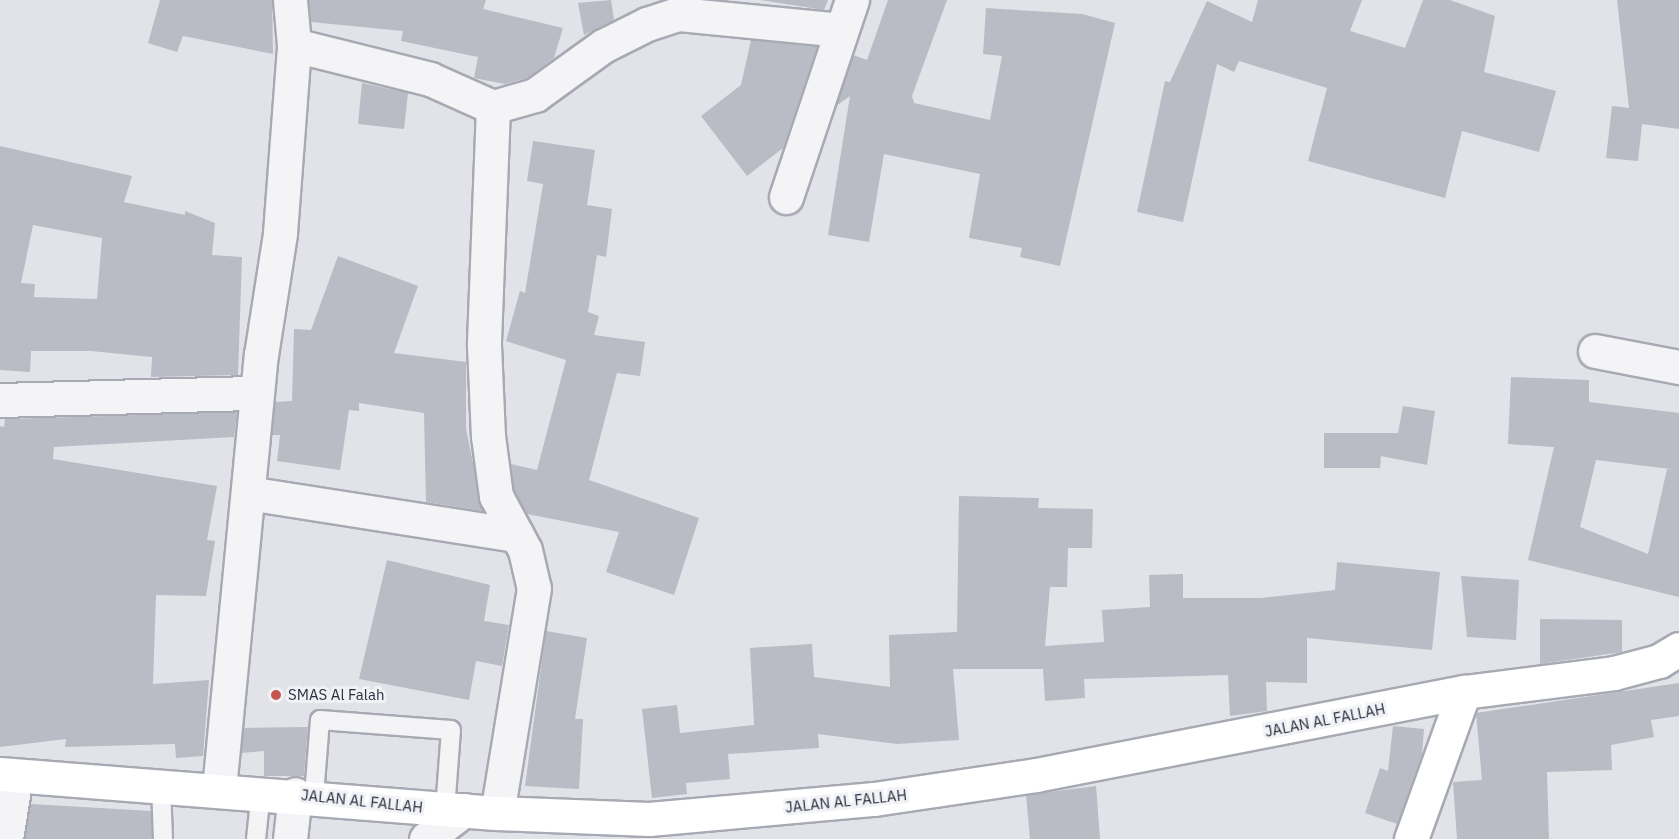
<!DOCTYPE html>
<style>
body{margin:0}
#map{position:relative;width:1679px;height:839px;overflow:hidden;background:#e1e3e9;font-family:"IBM Plex Sans",sans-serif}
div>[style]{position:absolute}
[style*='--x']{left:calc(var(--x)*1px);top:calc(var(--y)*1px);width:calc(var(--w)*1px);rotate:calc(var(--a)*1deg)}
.building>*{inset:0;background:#b9bbc5}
.roads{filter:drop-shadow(2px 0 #a7a9b3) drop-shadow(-2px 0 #a7a9b3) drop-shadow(0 2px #a7a9b3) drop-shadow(0 -2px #a7a9b3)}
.lane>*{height:18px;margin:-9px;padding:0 9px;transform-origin:9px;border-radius:9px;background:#f4f4f7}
.street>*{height:33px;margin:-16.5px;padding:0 16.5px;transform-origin:16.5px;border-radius:16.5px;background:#f4f4f7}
.secondary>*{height:33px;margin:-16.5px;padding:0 16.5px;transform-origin:16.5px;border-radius:16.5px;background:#fff}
.dots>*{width:16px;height:16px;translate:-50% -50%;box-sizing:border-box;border:3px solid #f1f2f6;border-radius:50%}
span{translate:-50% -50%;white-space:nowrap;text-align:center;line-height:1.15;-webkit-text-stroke:6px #f1f2f6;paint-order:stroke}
.poi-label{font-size:15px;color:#2b2e3f}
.left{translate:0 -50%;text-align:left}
.street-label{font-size:15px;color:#2b2e3f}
</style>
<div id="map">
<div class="building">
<div style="clip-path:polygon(160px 0,272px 0,273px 54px,183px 36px,177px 52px,148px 43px)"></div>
<div style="clip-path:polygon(309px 0,486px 0,483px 9px,563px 28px,554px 58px,527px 78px,505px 84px,474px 78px,478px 57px,401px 41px,403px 31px,311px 22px)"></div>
<div style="clip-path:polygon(611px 0,614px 20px,584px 35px,578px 3px)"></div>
<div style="clip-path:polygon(760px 0,828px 0,824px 10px)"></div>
<div style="clip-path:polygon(888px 0,947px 0,912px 96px,914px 103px,990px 120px,1002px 56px,983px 54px,986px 8px,1082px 14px,1115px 23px,1060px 266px,1020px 257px,1022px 248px,969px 238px,980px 174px,884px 154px,869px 242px,828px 235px,850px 96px,836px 106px,853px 55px,867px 60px)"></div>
<div style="clip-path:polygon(1258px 0,1362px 0,1350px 31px,1405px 48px,1423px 0,1450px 0,1495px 16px,1484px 72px,1556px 91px,1539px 152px,1462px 131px,1445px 198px,1308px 161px,1327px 88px,1239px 61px,1234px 72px,1217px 64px,1183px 222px,1137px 212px,1165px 81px,1170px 82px,1207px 1px,1252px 22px)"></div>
<div style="clip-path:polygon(1617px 0,1679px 0,1679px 129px,1642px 124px,1638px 161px,1606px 158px,1612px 106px,1629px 108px)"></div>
<div style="clip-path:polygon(751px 40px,817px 47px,783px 148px,747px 176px,701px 116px,741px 85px)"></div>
<div style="clip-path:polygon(362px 83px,408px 93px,404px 129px,358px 124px)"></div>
<div style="clip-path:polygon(533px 141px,595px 150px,587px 205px,612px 209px,606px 257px,597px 255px,588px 312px,599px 316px,594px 335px,645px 342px,640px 376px,617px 373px,589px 480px,699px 518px,674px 595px,606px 572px,619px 532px,527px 514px,514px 490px,511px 464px,537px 470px,566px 360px,506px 341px,520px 291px,525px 293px,543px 184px,527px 181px)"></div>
<div style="clip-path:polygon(evenodd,0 146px,132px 176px,124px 202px,185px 215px,185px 211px,215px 223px,212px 255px,242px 257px,238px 375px,151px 377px,152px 357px,91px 351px,31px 351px,30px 372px,0 370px,0 146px,33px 225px,102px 238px,97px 299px,34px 297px,35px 284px,21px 283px,33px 225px)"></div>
<div style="clip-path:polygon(338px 256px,418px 286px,394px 353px,466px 362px,466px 429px,483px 511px,426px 502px,424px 413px,359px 403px,359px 411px,349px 410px,340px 470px,277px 461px,280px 435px,272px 435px,275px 402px,292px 401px,294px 329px,311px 330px)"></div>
<div style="clip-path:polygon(1511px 377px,1589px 380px,1589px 402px,1679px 413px,1679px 470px,1596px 460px,1580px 527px,1648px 554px,1667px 469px,1679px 470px,1679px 597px,1528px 560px,1554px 447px,1508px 444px)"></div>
<div style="clip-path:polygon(1403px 406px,1435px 411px,1427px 465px,1381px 456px,1380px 468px,1324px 468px,1324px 433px,1398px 433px)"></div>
<div style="clip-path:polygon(237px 412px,234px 437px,54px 447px,53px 459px,217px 486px,207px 540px,215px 541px,206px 596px,156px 595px,153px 684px,209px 680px,203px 756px,176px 758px,175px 744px,65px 747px,66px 739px,0 747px,0 426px,4px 427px,5px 419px)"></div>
<div style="clip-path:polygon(959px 496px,1039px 498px,1038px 508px,1093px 509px,1092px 548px,1068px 548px,1067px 587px,1050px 587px,1045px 646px,1104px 642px,1102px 610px,1150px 607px,1149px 575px,1183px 574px,1183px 598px,1261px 598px,1335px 590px,1337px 562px,1440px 572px,1432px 650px,1307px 638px,1307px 683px,1266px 682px,1267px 711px,1230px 716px,1228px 675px,1084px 679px,1085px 698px,1045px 701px,1043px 669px,953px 669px,959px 740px,897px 744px,818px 734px,819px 748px,728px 754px,730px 779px,686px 783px,687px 794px,652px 798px,642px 709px,677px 705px,680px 733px,754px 725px,750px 648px,812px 644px,814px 677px,890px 687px,889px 635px,957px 632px)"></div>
<div style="clip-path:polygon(387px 560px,490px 585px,484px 621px,509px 625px,502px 666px,476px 661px,469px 700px,359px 679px)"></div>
<div style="clip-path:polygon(1461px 576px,1519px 580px,1516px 640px,1467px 637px)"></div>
<div style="clip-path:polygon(1540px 619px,1622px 620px,1622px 652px,1540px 664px)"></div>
<div style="clip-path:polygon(546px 631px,587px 638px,575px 719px,583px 719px,579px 789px,525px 786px)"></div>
<div style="clip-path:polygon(1679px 683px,1679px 716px,1651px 720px,1654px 737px,1611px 745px,1612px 770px,1547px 772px,1549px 839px,1457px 839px,1453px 782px,1482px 780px,1476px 713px)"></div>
<div style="clip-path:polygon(1393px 726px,1424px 729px,1422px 754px,1397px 824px,1365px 813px,1380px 768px,1388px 771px)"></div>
<div style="clip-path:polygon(308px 727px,304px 776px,264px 776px,264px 751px,241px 753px,244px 728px)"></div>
<div style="clip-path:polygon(1096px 786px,1100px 839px,1030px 839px,1026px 795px)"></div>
<div style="clip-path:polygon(31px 804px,151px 811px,152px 839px,25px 839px)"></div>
</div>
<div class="roads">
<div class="lane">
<div style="--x:161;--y:785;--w:54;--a:87.9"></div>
<div style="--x:314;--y:796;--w:76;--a:-85.5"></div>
<div style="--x:320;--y:720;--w:131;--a:4.4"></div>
<div style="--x:451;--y:730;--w:79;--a:94.3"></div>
<div style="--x:256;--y:839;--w:47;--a:-83.9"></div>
</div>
<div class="street">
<div style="--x:294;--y:45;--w:140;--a:14"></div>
<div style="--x:430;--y:79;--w:69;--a:24"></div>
<div style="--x:493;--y:107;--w:238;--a:92.2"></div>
<div style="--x:484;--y:345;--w:91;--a:87.5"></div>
<div style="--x:488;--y:436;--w:61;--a:82.4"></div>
<div style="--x:496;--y:496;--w:61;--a:61.8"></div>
<div style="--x:525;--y:550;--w:39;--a:77"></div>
<div style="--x:534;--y:588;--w:228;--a:99.3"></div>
<div style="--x:493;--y:107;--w:44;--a:-15.9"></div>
<div style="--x:535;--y:95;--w:84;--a:-35.8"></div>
<div style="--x:603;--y:46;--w:49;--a:-26.6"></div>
<div style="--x:647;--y:24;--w:33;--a:-18"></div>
<div style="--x:678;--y:14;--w:163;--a:5.6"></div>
<div style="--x:786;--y:197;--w:208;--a:-71.5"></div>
<div style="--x:1595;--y:351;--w:86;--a:10.8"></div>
<div style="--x:0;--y:400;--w:257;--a:-1.6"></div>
<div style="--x:248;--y:493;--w:272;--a:8.9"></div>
<div style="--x:219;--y:789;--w:436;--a:-84.5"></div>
<div style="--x:261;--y:355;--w:123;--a:-81.1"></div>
<div style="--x:280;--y:233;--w:189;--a:-85.7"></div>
<div style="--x:294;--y:45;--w:45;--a:-95.1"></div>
<div style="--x:6;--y:839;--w:64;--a:-81"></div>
<div style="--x:290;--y:839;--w:45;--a:-83.7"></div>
<div style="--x:426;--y:839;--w:48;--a:-37.3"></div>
</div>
<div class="secondary">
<div style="--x:0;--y:774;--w:499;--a:4.5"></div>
<div style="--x:497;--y:813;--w:152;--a:2.3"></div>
<div style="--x:649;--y:819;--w:226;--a:-5.1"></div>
<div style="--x:874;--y:799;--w:164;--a:-8.4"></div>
<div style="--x:1036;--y:775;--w:436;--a:-11"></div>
<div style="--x:1464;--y:692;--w:151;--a:-7.2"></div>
<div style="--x:1614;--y:673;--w:47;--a:-14.9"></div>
<div style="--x:1659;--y:661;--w:23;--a:-31"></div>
<div style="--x:1411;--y:839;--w:156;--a:-70.2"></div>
</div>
</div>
<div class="dots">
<div style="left:276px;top:695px;background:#c35651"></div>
</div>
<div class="poi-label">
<span class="left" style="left:288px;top:695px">SMAS Al Falah</span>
</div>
<div class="street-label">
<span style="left:1325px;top:720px;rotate:-11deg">JALAN AL FALLAH</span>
<span style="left:362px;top:801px;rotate:6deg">JALAN AL FALLAH</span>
<span style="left:846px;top:801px;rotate:-6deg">JALAN AL FALLAH</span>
</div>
</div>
